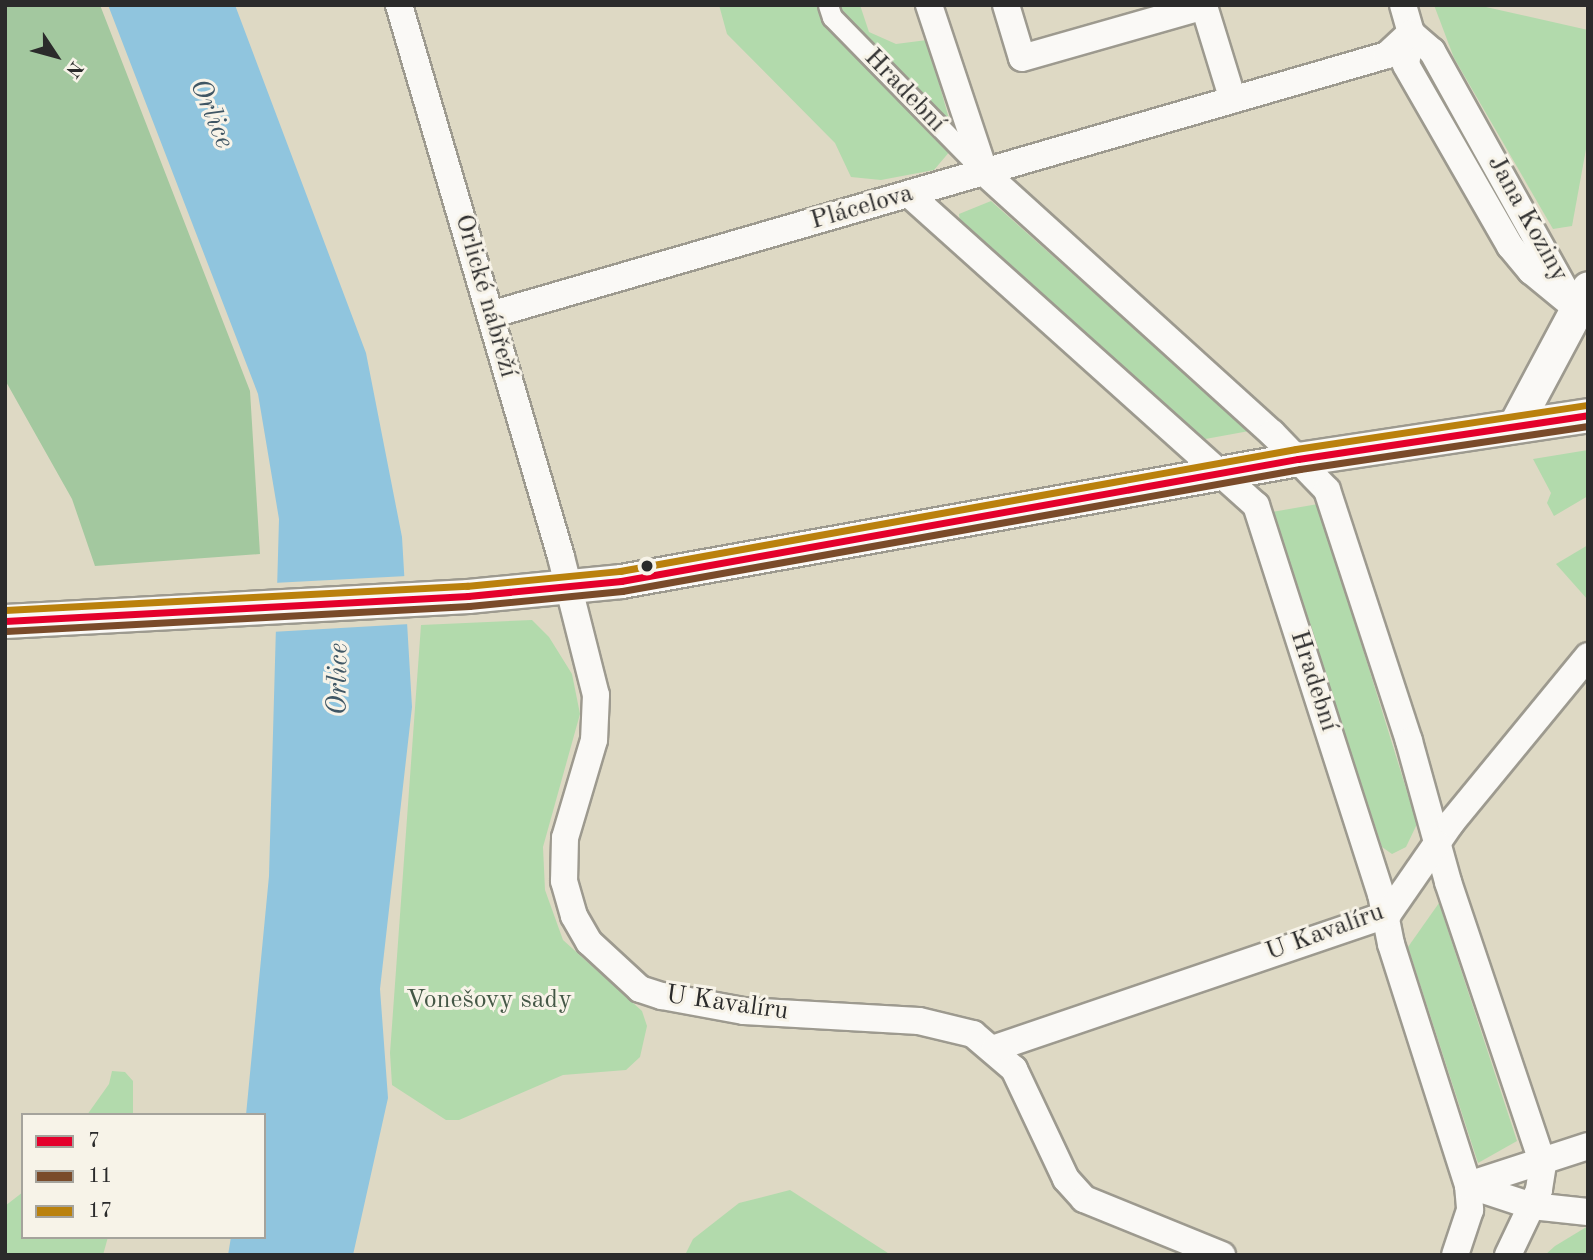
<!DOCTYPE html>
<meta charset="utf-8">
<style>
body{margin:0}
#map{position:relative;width:1593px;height:1260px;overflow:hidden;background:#ded9c4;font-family:"Old Standard TT",serif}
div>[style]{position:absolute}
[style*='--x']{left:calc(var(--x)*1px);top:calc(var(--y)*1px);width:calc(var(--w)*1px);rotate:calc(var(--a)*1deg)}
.green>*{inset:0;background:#b2daac}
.forest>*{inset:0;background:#a3c89f}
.water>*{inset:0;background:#90c5de}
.pier>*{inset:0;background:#ded9c4}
.roads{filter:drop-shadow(2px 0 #9d9a8f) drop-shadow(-2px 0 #9d9a8f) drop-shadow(0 2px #9d9a8f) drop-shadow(0 -2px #9d9a8f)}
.pedestrian>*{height:19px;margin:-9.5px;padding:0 9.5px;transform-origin:9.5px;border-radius:9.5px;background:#faf9f6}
.minor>*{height:26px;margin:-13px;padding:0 13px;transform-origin:13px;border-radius:13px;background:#faf9f6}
.tertiary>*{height:33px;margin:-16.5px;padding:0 16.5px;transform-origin:16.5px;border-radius:16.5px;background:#faf9f6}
.bus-1>*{height:7px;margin:-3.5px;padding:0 3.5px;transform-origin:3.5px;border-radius:3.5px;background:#e4002b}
.bus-2>*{height:7px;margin:-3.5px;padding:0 3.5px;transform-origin:3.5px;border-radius:3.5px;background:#7a4b2a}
.bus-3>*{height:7px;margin:-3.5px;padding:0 3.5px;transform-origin:3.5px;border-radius:3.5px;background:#ba810d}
.dots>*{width:19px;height:19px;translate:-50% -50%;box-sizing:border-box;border:4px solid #f7f3e8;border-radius:50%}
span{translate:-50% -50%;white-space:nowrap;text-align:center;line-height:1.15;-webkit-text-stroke:6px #f7f3e8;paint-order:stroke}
.street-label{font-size:26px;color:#2b2b2b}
.park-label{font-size:26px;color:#445746}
.water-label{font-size:28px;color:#3f5664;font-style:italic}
.frame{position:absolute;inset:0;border:7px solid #2b2b2b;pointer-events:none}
.legend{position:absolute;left:21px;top:1113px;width:245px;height:126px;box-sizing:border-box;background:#f7f3e8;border:2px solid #a5a39c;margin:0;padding:9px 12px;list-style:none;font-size:21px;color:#2b2b2b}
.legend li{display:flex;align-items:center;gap:14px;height:35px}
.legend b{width:35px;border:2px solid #a5a39c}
.north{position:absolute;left:21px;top:21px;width:70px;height:70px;-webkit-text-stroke:5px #f7f3e8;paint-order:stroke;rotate:126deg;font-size:19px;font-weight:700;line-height:28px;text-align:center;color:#2b2b2b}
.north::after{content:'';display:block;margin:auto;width:24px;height:32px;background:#2b2b2b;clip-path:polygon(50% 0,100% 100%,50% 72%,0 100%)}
</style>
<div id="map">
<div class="green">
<div style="clip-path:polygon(719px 5px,860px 5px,869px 32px,896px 44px,927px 40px,956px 144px,934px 170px,881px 180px,851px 177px,835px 143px,727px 34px)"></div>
<div style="clip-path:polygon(1434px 5px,1477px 5px,1588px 30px,1588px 138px,1572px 226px,1553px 229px,1454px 58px)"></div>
<div style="clip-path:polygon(991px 201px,1249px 431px,1200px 440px,960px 224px,959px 214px)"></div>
<div style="clip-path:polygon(1588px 450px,1588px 496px,1554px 516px,1547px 503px,1551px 493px,1533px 459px)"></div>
<div style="clip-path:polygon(1318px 504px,1417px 824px,1406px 847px,1392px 854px,1382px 847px,1272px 512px)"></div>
<div style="clip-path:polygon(1588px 545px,1588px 600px,1556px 564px)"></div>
<div style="clip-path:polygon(532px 620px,549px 637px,572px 674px,580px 714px,543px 847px,545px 890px,563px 940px,642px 1011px,647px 1026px,640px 1057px,626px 1070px,563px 1075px,459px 1120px,446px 1120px,392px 1085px,390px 1053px,421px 625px)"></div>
<div style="clip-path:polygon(1439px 903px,1517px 1141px,1478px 1163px,1408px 947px)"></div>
<div style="clip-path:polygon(112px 1071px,125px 1072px,133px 1081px,133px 1115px,87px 1115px,109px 1084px)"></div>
<div style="clip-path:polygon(790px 1190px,891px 1255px,685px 1255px,693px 1239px,739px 1203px)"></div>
<div style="clip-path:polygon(23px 1192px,23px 1237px,108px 1237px,103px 1255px,5px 1255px,5px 1206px)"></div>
<div style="clip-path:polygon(1588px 1226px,1588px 1255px,1545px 1255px,1555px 1246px)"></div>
</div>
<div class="forest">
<div style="clip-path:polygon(5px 5px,100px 5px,250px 391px,260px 554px,95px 566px,72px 499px,5px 380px)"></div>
</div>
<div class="water">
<div style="clip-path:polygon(108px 5px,235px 5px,366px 353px,402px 537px,412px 707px,380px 989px,388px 1098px,353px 1255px,228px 1255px,231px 1237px,264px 1237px,264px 1115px,246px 1115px,269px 876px,279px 519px,258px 394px)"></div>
</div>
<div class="pier">
<div style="clip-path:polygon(407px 576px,410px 624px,271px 632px,273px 583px)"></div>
</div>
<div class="roads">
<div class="pedestrian">
<div style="--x:828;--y:5;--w:13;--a:72"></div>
<div style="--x:832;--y:17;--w:214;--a:45.6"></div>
</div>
<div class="minor">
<div style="--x:399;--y:5;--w:575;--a:73.64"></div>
<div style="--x:561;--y:557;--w:142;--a:75.8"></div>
<div style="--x:596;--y:695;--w:45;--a:92.5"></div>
<div style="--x:594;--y:740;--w:102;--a:106.5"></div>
<div style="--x:565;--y:838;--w:43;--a:91.3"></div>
<div style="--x:564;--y:881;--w:36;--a:74"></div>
<div style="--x:574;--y:916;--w:30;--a:60"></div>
<div style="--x:589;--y:942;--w:69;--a:42.7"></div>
<div style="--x:640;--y:989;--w:23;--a:18"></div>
<div style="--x:662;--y:996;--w:83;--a:10.4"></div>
<div style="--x:744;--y:1011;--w:175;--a:3.3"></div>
<div style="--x:919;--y:1021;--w:56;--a:13.5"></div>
<div style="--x:973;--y:1034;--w:54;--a:40.5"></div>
<div style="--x:1014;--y:1069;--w:122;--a:64.7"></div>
<div style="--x:1066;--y:1179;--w:27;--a:48"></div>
<div style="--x:1084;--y:1199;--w:149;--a:22.1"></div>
<div style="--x:929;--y:5;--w:177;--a:71.6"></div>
<div style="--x:985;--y:173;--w:387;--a:42.2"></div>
<div style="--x:1272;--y:433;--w:79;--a:46"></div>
<div style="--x:1327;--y:490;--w:264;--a:71.9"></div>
<div style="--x:1409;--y:741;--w:146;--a:74.5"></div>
<div style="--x:1448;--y:882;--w:298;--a:71.4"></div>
<div style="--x:1543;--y:1164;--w:26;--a:99"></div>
<div style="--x:1539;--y:1190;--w:72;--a:115.5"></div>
<div style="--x:1006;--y:5;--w:55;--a:73.2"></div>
<div style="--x:1022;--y:58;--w:189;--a:-15.9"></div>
<div style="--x:1204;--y:6;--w:98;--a:72.9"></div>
<div style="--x:1403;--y:5;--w:29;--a:74"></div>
<div style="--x:1411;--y:33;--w:32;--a:99"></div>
<div style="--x:1406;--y:65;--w:209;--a:60.1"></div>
<div style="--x:1510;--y:246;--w:33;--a:50"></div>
<div style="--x:1531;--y:271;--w:57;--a:39.3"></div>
<div style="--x:1411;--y:33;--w:28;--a:41"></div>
<div style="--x:1432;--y:51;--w:282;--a:60.9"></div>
<div style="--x:909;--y:194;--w:466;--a:41.9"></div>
<div style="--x:1256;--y:505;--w:409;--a:72.2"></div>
<div style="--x:1381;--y:894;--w:51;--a:78.7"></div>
<div style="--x:1391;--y:944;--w:253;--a:72.3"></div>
<div style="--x:1468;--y:1185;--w:25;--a:85"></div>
<div style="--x:1470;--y:1210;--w:47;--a:108.4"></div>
<div style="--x:490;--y:315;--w:934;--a:-16.16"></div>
<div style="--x:1387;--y:55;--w:33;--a:-43"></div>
<div style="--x:995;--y:1048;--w:415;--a:-18.8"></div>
<div style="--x:1388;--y:914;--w:111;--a:-55.3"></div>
<div style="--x:1451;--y:823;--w:216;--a:-50.6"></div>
<div style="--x:1468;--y:1185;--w:126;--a:-18"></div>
<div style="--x:1468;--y:1185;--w:67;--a:18.2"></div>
<div style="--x:1532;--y:1206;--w:56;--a:6.1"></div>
</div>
<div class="tertiary">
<div style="--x:1515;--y:425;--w:155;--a:-61.9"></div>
<div style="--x:5;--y:621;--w:464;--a:-3.1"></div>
<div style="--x:468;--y:596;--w:154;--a:-5.6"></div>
<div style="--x:621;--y:581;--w:688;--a:-10.22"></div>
<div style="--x:1298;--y:459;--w:293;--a:-8.6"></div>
</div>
</div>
<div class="bus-1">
<div style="--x:5;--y:621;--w:464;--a:-3.1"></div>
<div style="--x:468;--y:596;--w:154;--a:-5.6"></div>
<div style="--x:621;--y:581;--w:688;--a:-10.22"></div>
<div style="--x:1298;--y:459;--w:293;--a:-8.6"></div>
</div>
<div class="bus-2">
<div style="--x:6;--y:631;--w:464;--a:-3.1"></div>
<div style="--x:469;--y:606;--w:154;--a:-5.6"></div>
<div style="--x:622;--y:591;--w:689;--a:-10.2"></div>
<div style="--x:1300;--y:469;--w:291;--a:-8.5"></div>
</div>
<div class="bus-3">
<div style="--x:5;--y:610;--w:463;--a:-3"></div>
<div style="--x:467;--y:586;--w:154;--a:-5.6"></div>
<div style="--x:620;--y:571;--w:687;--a:-10.23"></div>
<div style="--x:1296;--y:449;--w:293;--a:-8.6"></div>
</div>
<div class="dots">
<div style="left:647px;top:566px;background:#2b2b2b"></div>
</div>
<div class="street-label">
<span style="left:904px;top:91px;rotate:46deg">Hradební</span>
<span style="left:862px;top:208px;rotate:-16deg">Plácelova</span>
<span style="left:1527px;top:219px;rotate:61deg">Jana Koziny</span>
<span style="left:485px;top:296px;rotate:74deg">Orlické nábřeží</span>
<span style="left:1313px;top:681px;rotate:72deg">Hradební</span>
<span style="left:1325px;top:933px;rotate:-20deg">U Kavalíru</span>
<span style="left:727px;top:1004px;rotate:8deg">U Kavalíru</span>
</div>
<div class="park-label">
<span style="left:489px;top:1001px">Vonešovy sady</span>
</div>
<div class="water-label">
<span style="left:211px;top:114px;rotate:67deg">Orlice</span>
<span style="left:339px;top:679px;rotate:-89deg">Orlice</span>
</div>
<div class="frame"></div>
<ul class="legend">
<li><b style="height:9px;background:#e4002b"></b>7</li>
<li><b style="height:9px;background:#7a4b2a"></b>11</li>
<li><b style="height:9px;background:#ba810d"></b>17</li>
</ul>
<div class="north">N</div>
</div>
